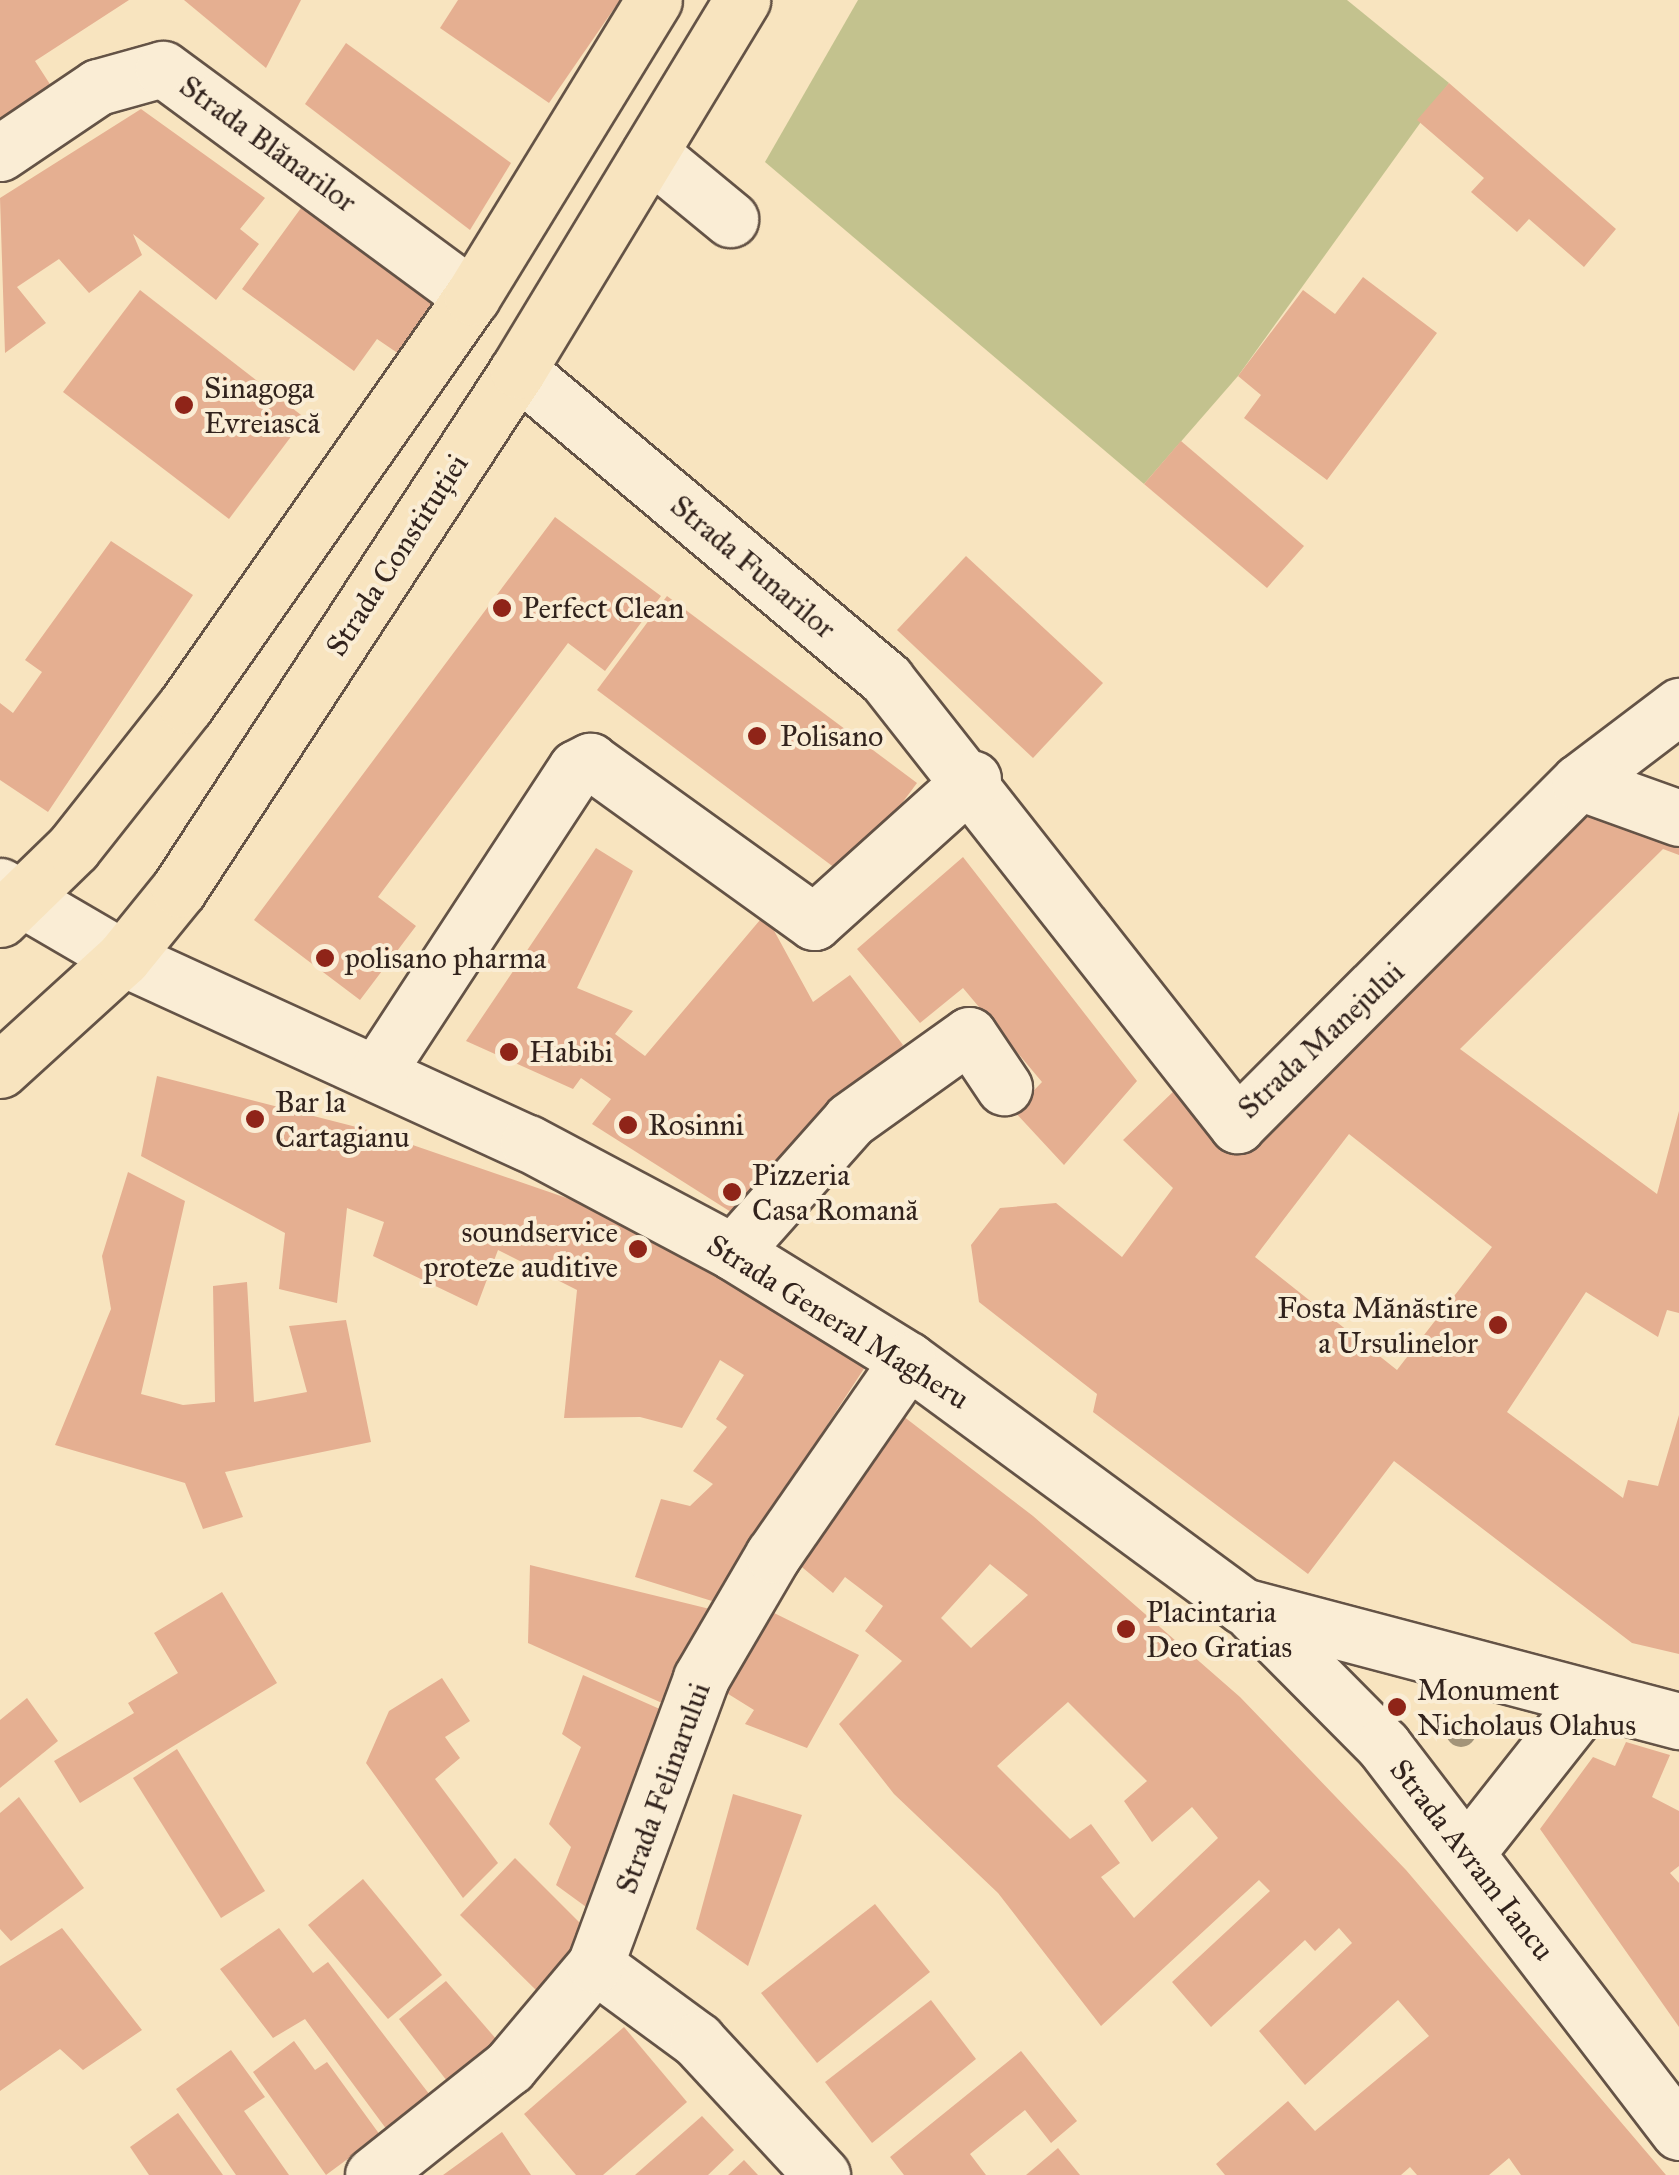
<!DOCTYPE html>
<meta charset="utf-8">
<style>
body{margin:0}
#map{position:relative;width:1679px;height:2175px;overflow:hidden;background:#f8e4bf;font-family:"IM FELL Great Primer",serif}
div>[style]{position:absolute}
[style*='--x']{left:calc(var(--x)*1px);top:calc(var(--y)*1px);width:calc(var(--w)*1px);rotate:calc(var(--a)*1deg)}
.green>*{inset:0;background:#c3c28e}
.building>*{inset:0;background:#e5af91}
.roads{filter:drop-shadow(2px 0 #645346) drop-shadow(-2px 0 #645346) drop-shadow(0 2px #645346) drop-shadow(0 -2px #645346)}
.minor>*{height:55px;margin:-27.5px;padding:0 27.5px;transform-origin:27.5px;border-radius:27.5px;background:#faedd5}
.major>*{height:55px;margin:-27.5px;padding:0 27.5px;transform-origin:27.5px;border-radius:27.5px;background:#f8e4bf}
.trees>*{width:30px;height:30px;margin:-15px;border-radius:50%;background:#a39479}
.dots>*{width:28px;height:28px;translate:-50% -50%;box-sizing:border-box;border:5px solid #faedd5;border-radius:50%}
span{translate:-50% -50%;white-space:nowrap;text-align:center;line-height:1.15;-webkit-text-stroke:8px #faedd5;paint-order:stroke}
.street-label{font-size:30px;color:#32231d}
.poi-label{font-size:30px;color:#32231d}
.left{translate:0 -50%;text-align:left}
.right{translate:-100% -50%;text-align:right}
</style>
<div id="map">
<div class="green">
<div style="clip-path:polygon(858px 0,1347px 0,1449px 83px,1238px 376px,1144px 484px,765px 162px)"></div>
</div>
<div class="building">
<div style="clip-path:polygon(0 0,129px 0,35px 61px,55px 92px,0 129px)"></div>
<div style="clip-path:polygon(184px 0,301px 0,266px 68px)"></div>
<div style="clip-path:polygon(458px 0,620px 0,549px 103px,440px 28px)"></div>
<div style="clip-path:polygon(346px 43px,511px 163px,470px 230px,305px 104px)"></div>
<div style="clip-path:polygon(1449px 83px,1616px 229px,1584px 267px,1529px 219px,1517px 232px,1471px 192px,1484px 178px,1417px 120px)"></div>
<div style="clip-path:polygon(141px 109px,265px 198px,240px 229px,259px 244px,216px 300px,133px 234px,142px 255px,89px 293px,59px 259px,17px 287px,46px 323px,5px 353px,0 198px)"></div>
<div style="clip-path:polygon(309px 197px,442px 294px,399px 354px,377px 339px,354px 371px,242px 289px)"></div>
<div style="clip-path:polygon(1363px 277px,1437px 333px,1327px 480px,1244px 418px,1261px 395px,1238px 376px,1303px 290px,1335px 314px)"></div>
<div style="clip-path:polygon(140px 290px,305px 418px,229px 519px,63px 392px)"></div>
<div style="clip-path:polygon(1181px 441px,1304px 546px,1267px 588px,1144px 484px)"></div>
<div style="clip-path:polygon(555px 517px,661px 596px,605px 671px,568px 643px,378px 897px,416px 926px,360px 1000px,254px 920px)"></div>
<div style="clip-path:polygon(111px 541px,193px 595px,48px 812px,0 780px,0 703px,13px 713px,42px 672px,25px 660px)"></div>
<div style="clip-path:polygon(966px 556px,1103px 683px,1033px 758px,897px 630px)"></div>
<div style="clip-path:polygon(667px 596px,917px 783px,847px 877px,597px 690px)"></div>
<div style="clip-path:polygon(evenodd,1585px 808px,1679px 844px,1679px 855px,1663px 849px,1460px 1049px,1657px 1194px,1679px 1111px,1679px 1313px,1667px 1310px,1658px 1337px,1586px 1292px,1507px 1412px,1623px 1498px,1628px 1480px,1658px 1486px,1679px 1415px,1679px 1654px,1632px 1643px,1394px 1461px,1308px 1574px,1093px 1412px,1097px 1394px,979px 1302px,971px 1245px,1000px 1208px,1056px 1203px,1122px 1257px,1173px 1188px,1123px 1140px,1176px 1089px,1238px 1152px,1585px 808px,1349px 1134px,1492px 1247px,1397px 1370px,1255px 1257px,1349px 1134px)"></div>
<div style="clip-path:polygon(596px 848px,633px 871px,577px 988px,633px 1011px,615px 1034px,645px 1056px,765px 914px,813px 1002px,850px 975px,903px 1045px,742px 1219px,592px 1124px,611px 1099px,581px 1078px,573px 1089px,466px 1041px)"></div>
<div style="clip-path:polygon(963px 857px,1137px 1081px,1064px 1165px,1014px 1111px,1042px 1082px,963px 988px,920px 1023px,857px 949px)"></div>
<div style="clip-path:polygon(157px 1076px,372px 1131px,584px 1204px,710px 1264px,869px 1361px,712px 1601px,635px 1577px,661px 1499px,690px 1506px,713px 1484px,693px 1471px,727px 1427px,716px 1419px,744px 1375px,720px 1360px,682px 1428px,640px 1417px,564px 1418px,577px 1290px,498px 1250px,477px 1306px,373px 1256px,384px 1222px,347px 1208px,337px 1303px,279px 1289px,285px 1233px,141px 1156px)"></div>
<div style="clip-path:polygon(128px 1172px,185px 1201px,141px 1394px,183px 1405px,215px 1402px,213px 1286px,247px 1282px,254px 1402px,307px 1392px,289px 1326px,346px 1320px,371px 1442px,225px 1472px,243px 1517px,203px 1529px,185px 1483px,55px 1445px,111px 1309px,102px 1256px)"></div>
<div style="clip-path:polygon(evenodd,890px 1406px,1033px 1516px,1240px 1697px,1406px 1870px,1666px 2175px,1521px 2175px,1509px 2158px,1489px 2175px,1417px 2175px,1410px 2167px,1401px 2175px,1225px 2175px,1216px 2164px,1288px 2101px,1315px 2131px,1429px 2036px,1398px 2000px,1305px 2085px,1259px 2031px,1352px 1943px,1339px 1928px,1315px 1951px,1305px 1940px,1211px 2027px,1172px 1982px,1270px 1891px,1259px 1880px,1101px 2026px,998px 1893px,894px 1794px,839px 1724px,902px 1661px,865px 1631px,883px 1606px,845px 1577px,833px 1593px,785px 1553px,890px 1406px,990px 1564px,1028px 1595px,971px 1648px,941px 1618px,990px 1564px,890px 1406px,1068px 1702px,1147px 1781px,1124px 1801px,1152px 1842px,1192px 1807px,1218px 1838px,1134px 1918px,1101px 1877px,1120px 1863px,1091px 1824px,1070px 1839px,997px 1766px,1068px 1702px)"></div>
<div style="clip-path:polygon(530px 1565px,714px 1610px,671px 1707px,528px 1643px)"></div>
<div style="clip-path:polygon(222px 1592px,277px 1683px,80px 1803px,54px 1761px,134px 1713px,128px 1703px,178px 1673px,154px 1633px)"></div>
<div style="clip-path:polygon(762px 1607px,859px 1655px,807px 1748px,745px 1724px,754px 1710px,717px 1687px)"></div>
<div style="clip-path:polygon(583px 1675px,671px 1714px,604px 1920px,556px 1885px,571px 1847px,549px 1824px,581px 1747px,562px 1734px)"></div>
<div style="clip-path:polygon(442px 1678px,470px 1721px,445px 1737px,460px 1758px,435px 1779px,498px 1863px,463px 1898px,366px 1763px,389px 1711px)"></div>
<div style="clip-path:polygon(27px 1698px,58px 1741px,0 1788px,0 1720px)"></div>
<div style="clip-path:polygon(1626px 1742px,1670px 1755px,1652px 1797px,1679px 1811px,1679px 1866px,1670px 1873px,1679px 1883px,1679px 2027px,1540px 1829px,1593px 1757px,1615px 1766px)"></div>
<div style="clip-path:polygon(177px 1749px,265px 1891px,221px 1918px,133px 1778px)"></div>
<div style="clip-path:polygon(733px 1794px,802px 1815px,748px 1966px,696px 1929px)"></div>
<div style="clip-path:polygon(19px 1797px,84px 1888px,11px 1941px,0 1929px,0 1813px)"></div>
<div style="clip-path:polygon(515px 1858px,591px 1934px,539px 1993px,460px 1915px)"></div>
<div style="clip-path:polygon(363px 1879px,442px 1975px,388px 2019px,308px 1925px)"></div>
<div style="clip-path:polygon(875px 1904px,930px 1972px,817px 2063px,761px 1993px)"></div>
<div style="clip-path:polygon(62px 1928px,142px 2030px,83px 2070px,60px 2049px,0 2091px,0 1966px)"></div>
<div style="clip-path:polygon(279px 1928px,313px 1973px,328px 1962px,436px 2103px,390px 2134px,305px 2019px,273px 2038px,220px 1969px)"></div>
<div style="clip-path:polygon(446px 1981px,503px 2047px,454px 2090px,399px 2019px)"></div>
<div style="clip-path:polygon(931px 2000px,976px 2059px,872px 2143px,825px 2082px)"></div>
<div style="clip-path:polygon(624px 2027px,687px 2102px,603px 2175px,576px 2175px,524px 2114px)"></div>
<div style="clip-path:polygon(294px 2041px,315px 2070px,327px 2062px,380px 2135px,326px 2175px,253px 2072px)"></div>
<div style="clip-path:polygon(231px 2050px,265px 2097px,244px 2111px,289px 2175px,236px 2175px,176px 2089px)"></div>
<div style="clip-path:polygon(1021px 2051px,1077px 2121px,1051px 2143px,1025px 2110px,970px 2154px,986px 2175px,904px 2175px,890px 2157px)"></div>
<div style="clip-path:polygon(178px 2113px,223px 2175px,149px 2175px,130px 2147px)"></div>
<div style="clip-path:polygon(702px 2116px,734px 2150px,708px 2175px,635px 2175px)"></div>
<div style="clip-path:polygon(502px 2132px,531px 2175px,443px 2175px,461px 2162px)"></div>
<div style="clip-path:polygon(1058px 2148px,1080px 2175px,1026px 2175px)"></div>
<div style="clip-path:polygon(744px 2160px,758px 2175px,728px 2175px)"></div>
</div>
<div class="roads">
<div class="minor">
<div style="--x:0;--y:153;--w:118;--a:-34"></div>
<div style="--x:98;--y:87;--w:67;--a:-15.5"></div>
<div style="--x:163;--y:69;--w:384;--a:36.4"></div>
<div style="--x:650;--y:153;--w:104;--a:39.5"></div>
<div style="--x:518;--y:370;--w:481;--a:40"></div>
<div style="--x:886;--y:679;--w:568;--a:51.8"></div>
<div style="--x:1237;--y:1125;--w:484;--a:-45.1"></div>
<div style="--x:1579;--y:782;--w:126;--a:-37.2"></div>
<div style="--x:1579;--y:782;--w:106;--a:19.8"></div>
<div style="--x:0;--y:886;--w:143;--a:30.3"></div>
<div style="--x:123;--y:958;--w:445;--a:24.6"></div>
<div style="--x:528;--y:1143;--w:232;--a:28"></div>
<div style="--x:733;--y:1252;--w:206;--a:31.7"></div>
<div style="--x:908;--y:1360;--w:416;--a:36.3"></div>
<div style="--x:1243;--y:1606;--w:451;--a:14.8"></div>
<div style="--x:377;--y:1072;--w:363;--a:-56.8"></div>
<div style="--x:576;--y:768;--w:16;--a:-27"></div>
<div style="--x:590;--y:761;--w:276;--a:35.7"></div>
<div style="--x:814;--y:922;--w:214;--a:-42"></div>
<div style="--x:733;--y:1252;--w:176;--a:-48.4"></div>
<div style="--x:850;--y:1120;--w:146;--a:-35.5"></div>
<div style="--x:969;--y:1035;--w:63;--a:56.1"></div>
<div style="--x:1253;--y:1614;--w:185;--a:45.2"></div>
<div style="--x:1383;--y:1745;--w:487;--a:52.6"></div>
<div style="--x:1468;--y:1851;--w:194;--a:-51.7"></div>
<div style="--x:595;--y:1965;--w:127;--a:36.3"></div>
<div style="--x:697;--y:2040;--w:184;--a:47.2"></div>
<div style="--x:373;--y:2175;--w:174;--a:-38.5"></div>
<div style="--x:509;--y:2067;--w:133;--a:-49.9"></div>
<div style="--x:595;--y:1965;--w:306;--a:-69.7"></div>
<div style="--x:701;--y:1678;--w:143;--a:-59.7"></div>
<div style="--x:773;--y:1555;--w:237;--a:-55.3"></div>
</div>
<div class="major">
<div style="--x:0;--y:919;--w:102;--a:-44.2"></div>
<div style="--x:73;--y:848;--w:182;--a:-51.7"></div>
<div style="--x:186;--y:705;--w:498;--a:-55"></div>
<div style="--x:472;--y:297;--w:348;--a:-58.5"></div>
<div style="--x:0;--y:1070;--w:166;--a:-42.3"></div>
<div style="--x:123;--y:958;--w:89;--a:-50.9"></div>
<div style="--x:179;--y:889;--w:620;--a:-56.85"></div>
<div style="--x:518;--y:370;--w:433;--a:-58.8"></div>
</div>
</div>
<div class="trees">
<div style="left:1461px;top:1732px"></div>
</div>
<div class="dots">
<div style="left:184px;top:405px;background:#8f2418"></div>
<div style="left:502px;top:608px;background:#8f2418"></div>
<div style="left:757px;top:736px;background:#8f2418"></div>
<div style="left:325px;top:958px;background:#8f2418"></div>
<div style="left:509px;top:1052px;background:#8f2418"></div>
<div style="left:255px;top:1119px;background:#8f2418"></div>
<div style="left:628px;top:1125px;background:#8f2418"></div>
<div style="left:732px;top:1192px;background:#8f2418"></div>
<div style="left:638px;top:1249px;background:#8f2418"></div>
<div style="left:1498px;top:1325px;background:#8f2418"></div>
<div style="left:1126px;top:1629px;background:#8f2418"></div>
<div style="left:1397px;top:1707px;background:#8f2418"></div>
</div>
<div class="street-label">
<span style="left:268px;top:144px;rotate:36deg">Strada Blănarilor</span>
<span style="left:397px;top:555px;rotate:-57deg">Strada Constituției</span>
<span style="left:753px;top:567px;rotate:40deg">Strada Funarilor</span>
<span style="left:1321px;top:1040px;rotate:-43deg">Strada Manejului</span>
<span style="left:838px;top:1322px;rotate:32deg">Strada General Magheru</span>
<span style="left:663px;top:1788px;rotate:-70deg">Strada Felinarului</span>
<span style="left:1472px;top:1860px;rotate:52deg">Strada Avram Iancu</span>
</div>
<div class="poi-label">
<span class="left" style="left:204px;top:405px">Sinagoga<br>Evreiască</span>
<span class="left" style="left:522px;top:608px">Perfect Clean</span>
<span class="left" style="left:780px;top:736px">Polisano</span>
<span class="left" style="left:345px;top:958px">polisano pharma</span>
<span class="left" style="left:529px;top:1052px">Habibi</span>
<span class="left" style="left:275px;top:1119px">Bar la<br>Cartagianu</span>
<span class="left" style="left:648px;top:1125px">Rosinni</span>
<span class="left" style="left:752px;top:1192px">Pizzeria<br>Casa Romană</span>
<span class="right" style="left:618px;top:1249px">soundservice<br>proteze auditive</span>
<span class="right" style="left:1478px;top:1325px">Fosta Mănăstire<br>a Ursulinelor</span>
<span class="left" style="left:1146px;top:1629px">Placintaria<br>Deo Gratias</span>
<span class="left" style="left:1417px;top:1707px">Monument<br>Nicholaus Olahus</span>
</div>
</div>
